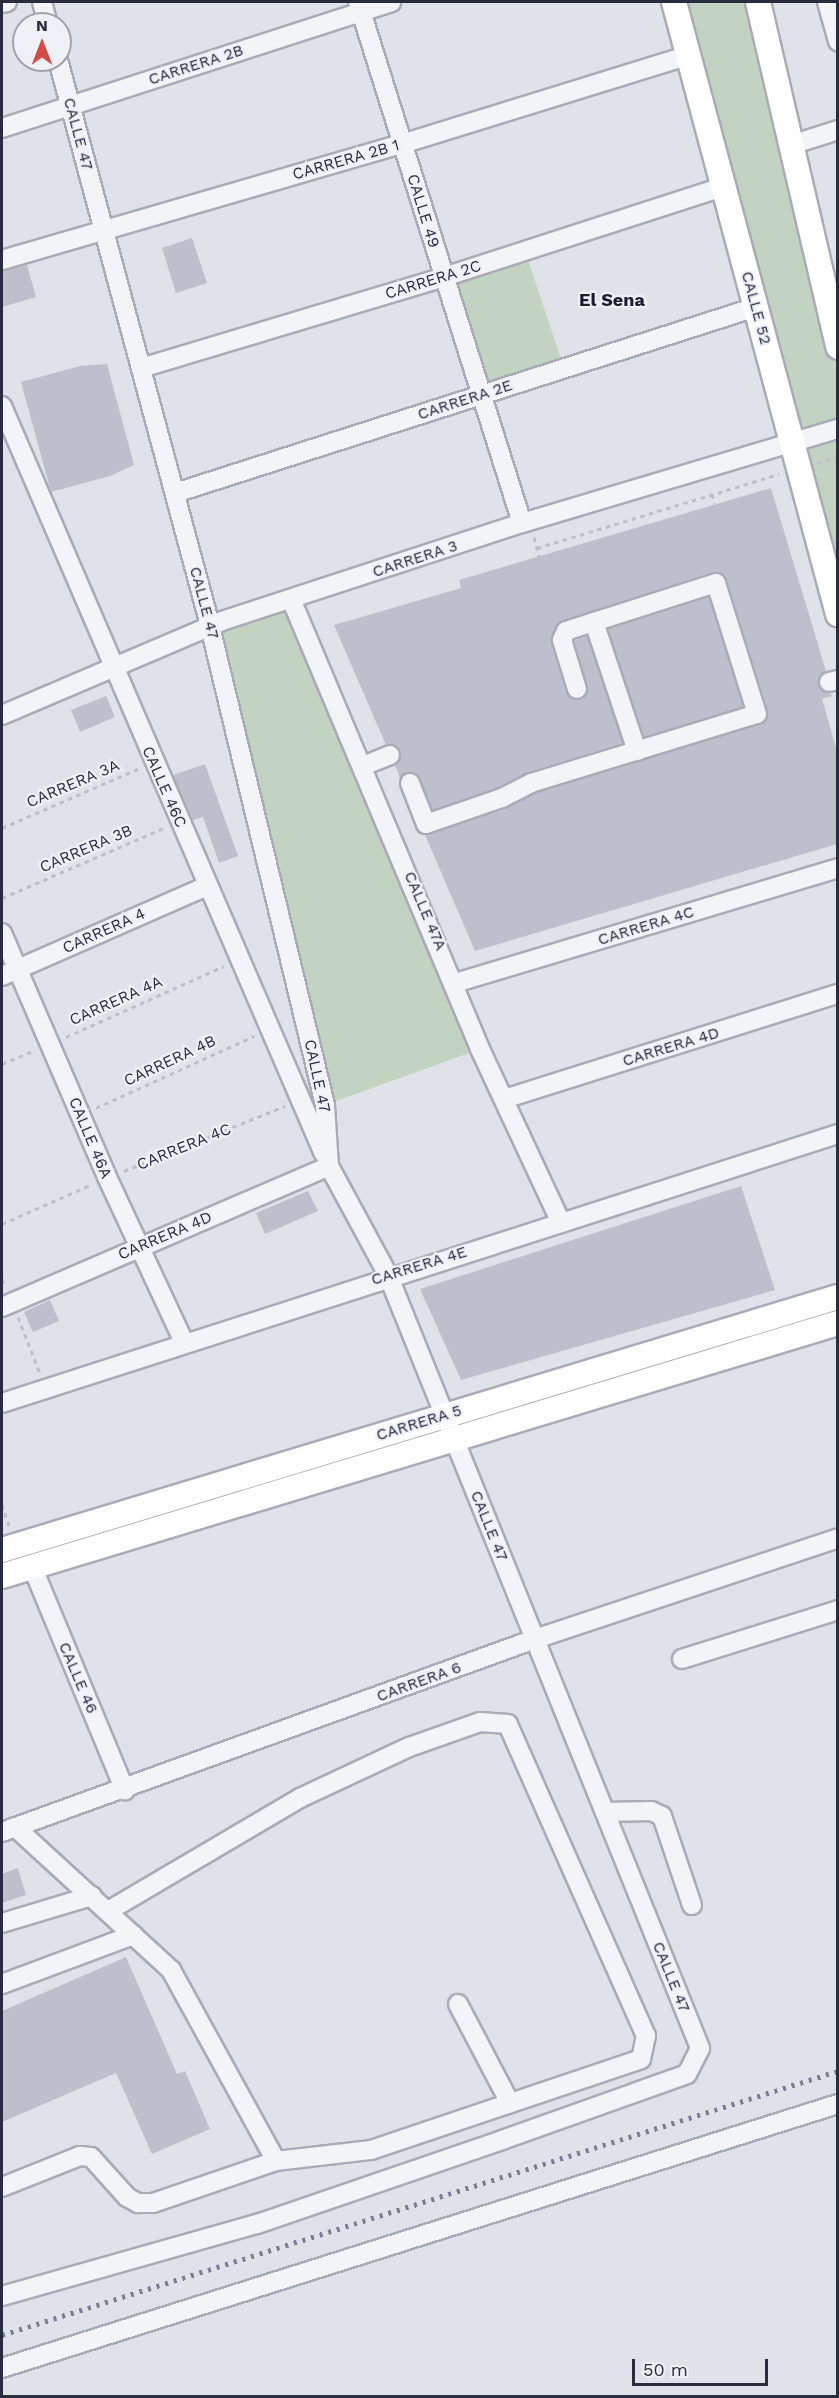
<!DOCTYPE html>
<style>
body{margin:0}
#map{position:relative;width:839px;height:2398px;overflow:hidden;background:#e0e2e9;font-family:"Work Sans",sans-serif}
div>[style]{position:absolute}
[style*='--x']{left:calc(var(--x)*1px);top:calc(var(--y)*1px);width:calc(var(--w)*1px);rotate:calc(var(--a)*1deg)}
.green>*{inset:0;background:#c2d3c1}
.building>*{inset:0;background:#bdc0cc}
.path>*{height:3px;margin-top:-1.5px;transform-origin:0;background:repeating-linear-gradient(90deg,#bec0c8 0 4.5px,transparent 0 9px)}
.roads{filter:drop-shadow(2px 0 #a9abb7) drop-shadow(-2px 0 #a9abb7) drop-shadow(0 2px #a9abb7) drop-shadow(0 -2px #a9abb7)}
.minor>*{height:18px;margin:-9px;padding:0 9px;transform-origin:9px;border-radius:9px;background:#f3f4f8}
.major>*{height:24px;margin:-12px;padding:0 12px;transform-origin:12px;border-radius:12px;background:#fff}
.rail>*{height:4.5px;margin-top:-2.25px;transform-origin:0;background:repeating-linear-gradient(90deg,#797d93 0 3px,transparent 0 9px)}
span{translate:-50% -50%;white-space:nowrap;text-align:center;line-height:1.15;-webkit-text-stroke:4.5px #f0f1f7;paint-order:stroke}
.street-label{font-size:16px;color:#282c41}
.neighbourhood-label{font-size:18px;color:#1b1d32;font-weight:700}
.frame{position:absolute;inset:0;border:3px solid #282c41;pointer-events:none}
.north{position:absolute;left:12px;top:12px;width:60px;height:60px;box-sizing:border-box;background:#f0f1f7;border:2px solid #a0a2ae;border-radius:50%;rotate:0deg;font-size:16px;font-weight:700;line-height:24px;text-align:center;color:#282c41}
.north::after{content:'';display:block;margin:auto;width:21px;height:27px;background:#d04e43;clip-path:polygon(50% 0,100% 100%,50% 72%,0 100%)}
.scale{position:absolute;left:632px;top:2359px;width:136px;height:27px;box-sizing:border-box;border:3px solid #282c41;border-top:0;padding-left:8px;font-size:18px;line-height:21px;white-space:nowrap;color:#282c41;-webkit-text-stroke:4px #f0f1f7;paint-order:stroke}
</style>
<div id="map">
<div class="green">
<div style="clip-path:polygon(674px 2px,758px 2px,837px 347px,837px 614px)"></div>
<div style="clip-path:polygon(525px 251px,564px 368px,481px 394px,444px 278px)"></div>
<div style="clip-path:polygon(291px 599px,480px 1049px,325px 1105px,210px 626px)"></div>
</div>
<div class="building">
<div style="clip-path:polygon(192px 238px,207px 283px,176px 293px,162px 248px)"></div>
<div style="clip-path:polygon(27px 265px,36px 297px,2px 307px,2px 271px)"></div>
<div style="clip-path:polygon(107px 364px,134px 465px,110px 476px,51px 492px,21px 382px,80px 366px)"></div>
<div style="clip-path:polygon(771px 488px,826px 671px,819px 678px,818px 685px,833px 696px,822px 699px,837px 751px,837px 844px,475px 951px,425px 835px,506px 809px,535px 793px,766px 721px,768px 711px,727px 580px,723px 574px,713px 572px,559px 622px,551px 642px,566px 693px,575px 700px,588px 692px,574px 641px,587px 636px,623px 743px,528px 772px,498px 788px,433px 810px,417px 775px,406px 772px,400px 778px,395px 765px,401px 757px,400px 750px,386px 745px,334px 625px,461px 588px,459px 580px)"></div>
<div style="clip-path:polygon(709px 597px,743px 707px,644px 737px,608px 629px)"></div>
<div style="clip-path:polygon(106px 696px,115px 717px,80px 732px,71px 710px)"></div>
<div style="clip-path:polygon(205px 764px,238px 856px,219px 863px,203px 817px,193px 820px,173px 775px)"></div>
<div style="clip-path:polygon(741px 1186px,775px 1290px,461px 1380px,420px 1289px)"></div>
<div style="clip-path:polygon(308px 1191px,318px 1211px,265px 1234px,256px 1213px)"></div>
<div style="clip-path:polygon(50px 1300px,59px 1321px,33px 1332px,24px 1312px)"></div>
<div style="clip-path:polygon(18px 1868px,26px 1895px,2px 1903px,2px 1874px)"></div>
<div style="clip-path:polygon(126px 1957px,177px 2074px,185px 2071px,210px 2129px,152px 2154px,116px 2073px,2px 2122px,2px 2011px)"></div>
</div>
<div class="path">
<div style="--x:817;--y:463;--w:22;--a:-16"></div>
<div style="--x:712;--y:494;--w:10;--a:73"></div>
<div style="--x:534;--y:537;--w:20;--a:75"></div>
<div style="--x:537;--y:548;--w:253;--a:-17"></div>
<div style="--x:2;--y:828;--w:148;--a:-23.5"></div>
<div style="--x:2;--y:898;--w:176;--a:-23.4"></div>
<div style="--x:66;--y:1037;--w:173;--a:-24.2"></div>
<div style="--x:2;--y:1064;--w:36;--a:-23"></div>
<div style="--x:96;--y:1108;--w:174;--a:-24.5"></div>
<div style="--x:124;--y:1171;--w:174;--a:-22"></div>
<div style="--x:2;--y:1224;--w:96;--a:-23.9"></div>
<div style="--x:2;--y:1279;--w:8;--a:67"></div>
<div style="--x:18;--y:1317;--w:60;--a:68.6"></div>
<div style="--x:2;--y:1504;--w:25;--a:72"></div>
</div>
<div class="roads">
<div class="minor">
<div style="--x:42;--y:2;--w:23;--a:75"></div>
<div style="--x:358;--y:2;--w:546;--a:72.53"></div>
<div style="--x:827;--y:2;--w:41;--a:74.2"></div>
<div style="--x:2;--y:3;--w:5;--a:-11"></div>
<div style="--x:2;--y:128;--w:409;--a:-17.9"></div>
<div style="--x:791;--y:145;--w:49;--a:-17.7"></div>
<div style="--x:2;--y:260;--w:416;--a:-16.2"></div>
<div style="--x:402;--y:144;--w:300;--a:-17.2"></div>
<div style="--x:141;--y:368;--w:316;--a:-16.7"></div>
<div style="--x:444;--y:277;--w:293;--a:-17.9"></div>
<div style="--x:2;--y:406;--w:814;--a:66.71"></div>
<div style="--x:175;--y:493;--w:610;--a:-17.75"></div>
<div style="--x:291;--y:599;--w:488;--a:67.2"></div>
<div style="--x:480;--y:1049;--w:192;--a:65"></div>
<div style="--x:594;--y:622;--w:136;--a:71.6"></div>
<div style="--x:829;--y:682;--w:9;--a:-13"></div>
<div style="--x:2;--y:715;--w:239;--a:-23.1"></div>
<div style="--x:222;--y:621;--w:316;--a:-18.1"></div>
<div style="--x:522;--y:523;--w:330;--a:-16.6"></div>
<div style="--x:363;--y:766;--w:29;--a:-22"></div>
<div style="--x:410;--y:783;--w:44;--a:68.7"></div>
<div style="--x:426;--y:824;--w:80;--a:-18.9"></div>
<div style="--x:502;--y:798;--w:33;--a:-27"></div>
<div style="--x:531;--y:783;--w:236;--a:-17"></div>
<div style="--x:757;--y:714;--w:137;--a:-107.4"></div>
<div style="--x:716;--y:583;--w:157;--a:162.3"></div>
<div style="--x:566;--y:631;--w:10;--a:114"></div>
<div style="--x:562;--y:640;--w:51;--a:73"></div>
<div style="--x:2;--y:933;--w:266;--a:66.7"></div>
<div style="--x:107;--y:1177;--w:182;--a:65"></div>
<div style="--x:2;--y:976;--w:224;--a:-23.7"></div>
<div style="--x:455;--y:983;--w:400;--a:-16.7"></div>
<div style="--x:504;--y:1099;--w:350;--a:-17.5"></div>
<div style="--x:2;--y:1307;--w:356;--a:-23.3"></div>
<div style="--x:2;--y:1403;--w:878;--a:-17.84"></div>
<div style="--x:32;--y:1566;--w:243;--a:67.5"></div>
<div style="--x:682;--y:1659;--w:164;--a:-17.4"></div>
<div style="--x:605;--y:1812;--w:46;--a:-1.2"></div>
<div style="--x:651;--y:1811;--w:12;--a:24"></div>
<div style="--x:662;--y:1816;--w:94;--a:71.4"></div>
<div style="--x:15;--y:1827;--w:212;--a:42.5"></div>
<div style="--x:171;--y:1970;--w:218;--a:61.2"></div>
<div style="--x:276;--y:2161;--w:96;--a:-6.6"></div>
<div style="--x:371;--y:2150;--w:285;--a:-18.6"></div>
<div style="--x:641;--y:2059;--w:24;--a:-78"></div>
<div style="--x:646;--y:2036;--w:341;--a:-113.9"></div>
<div style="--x:508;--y:1724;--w:28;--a:-176"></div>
<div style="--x:480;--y:1722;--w:75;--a:160.6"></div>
<div style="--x:409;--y:1747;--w:120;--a:154.9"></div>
<div style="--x:300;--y:1798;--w:223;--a:149.5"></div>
<div style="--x:2;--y:1832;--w:567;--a:-19.91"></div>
<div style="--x:535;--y:1639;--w:319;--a:-18.4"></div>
<div style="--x:2;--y:1923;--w:94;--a:-16.7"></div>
<div style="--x:2;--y:1984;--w:140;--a:-20.5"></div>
<div style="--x:458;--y:2004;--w:112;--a:62.3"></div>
<div style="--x:2;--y:2187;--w:84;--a:-21.7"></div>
<div style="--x:80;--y:2156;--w:11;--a:5"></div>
<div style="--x:91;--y:2157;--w:54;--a:48"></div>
<div style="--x:127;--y:2197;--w:13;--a:29"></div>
<div style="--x:138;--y:2203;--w:15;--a:0"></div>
<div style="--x:153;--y:2203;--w:130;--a:-18.9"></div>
<div style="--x:2;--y:2296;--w:265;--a:-15.8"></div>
<div style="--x:257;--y:2224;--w:259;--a:-18.9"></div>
<div style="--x:502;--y:2140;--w:196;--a:-19.6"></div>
<div style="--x:687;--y:2074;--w:29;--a:-63"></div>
<div style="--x:700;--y:2048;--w:834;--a:-111.98"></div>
<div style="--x:388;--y:1275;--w:124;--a:-118.4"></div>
<div style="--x:329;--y:1166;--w:61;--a:-93.8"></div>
<div style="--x:325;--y:1105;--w:505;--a:-103.51"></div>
<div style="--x:207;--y:614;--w:574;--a:-105.05"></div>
<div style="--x:2;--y:2368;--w:877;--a:-17.53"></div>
</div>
<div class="major">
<div style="--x:674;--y:2;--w:634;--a:75"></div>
<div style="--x:758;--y:2;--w:354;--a:76.9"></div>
<div style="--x:2;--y:1550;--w:873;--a:-16.84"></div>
<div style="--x:2;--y:1576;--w:873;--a:-16.84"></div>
</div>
</div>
<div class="rail">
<div style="--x:2;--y:2335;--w:877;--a:-17.53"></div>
</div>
<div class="street-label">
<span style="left:196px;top:65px;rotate:-18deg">CARRERA 2B</span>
<span style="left:78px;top:134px;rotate:75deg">CALLE 47</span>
<span style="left:346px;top:160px;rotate:-16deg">CARRERA 2B 1</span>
<span style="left:423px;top:211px;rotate:73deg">CALLE 49</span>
<span style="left:433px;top:280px;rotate:-17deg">CARRERA 2C</span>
<span style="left:756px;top:308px;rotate:75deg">CALLE 52</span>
<span style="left:465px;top:400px;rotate:-18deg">CARRERA 2E</span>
<span style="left:415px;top:559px;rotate:-18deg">CARRERA 3</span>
<span style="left:204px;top:603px;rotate:75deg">CALLE 47</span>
<span style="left:73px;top:784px;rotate:-23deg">CARRERA 3A</span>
<span style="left:164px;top:787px;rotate:66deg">CALLE 46C</span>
<span style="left:86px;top:849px;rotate:-23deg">CARRERA 3B</span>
<span style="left:425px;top:911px;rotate:67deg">CALLE 47A</span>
<span style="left:646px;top:926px;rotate:-17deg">CARRERA 4C</span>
<span style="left:104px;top:931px;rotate:-24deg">CARRERA 4</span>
<span style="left:116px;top:1001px;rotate:-24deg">CARRERA 4A</span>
<span style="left:671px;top:1047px;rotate:-17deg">CARRERA 4D</span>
<span style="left:170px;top:1061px;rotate:-25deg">CARRERA 4B</span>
<span style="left:317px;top:1076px;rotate:78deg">CALLE 47</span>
<span style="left:90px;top:1138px;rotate:67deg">CALLE 46A</span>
<span style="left:184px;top:1147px;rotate:-22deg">CARRERA 4C</span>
<span style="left:165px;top:1236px;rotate:-23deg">CARRERA 4D</span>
<span style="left:419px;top:1266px;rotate:-17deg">CARRERA 4E</span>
<span style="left:419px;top:1423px;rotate:-17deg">CARRERA 5</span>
<span style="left:489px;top:1526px;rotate:68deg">CALLE 47</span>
<span style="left:78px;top:1678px;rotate:67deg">CALLE 46</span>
<span style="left:419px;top:1682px;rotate:-20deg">CARRERA 6</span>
<span style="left:671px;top:1977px;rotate:68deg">CALLE 47</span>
</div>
<div class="neighbourhood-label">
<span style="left:612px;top:300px">El Sena</span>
</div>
<div class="frame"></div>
<div class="north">N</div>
<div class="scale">50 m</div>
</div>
